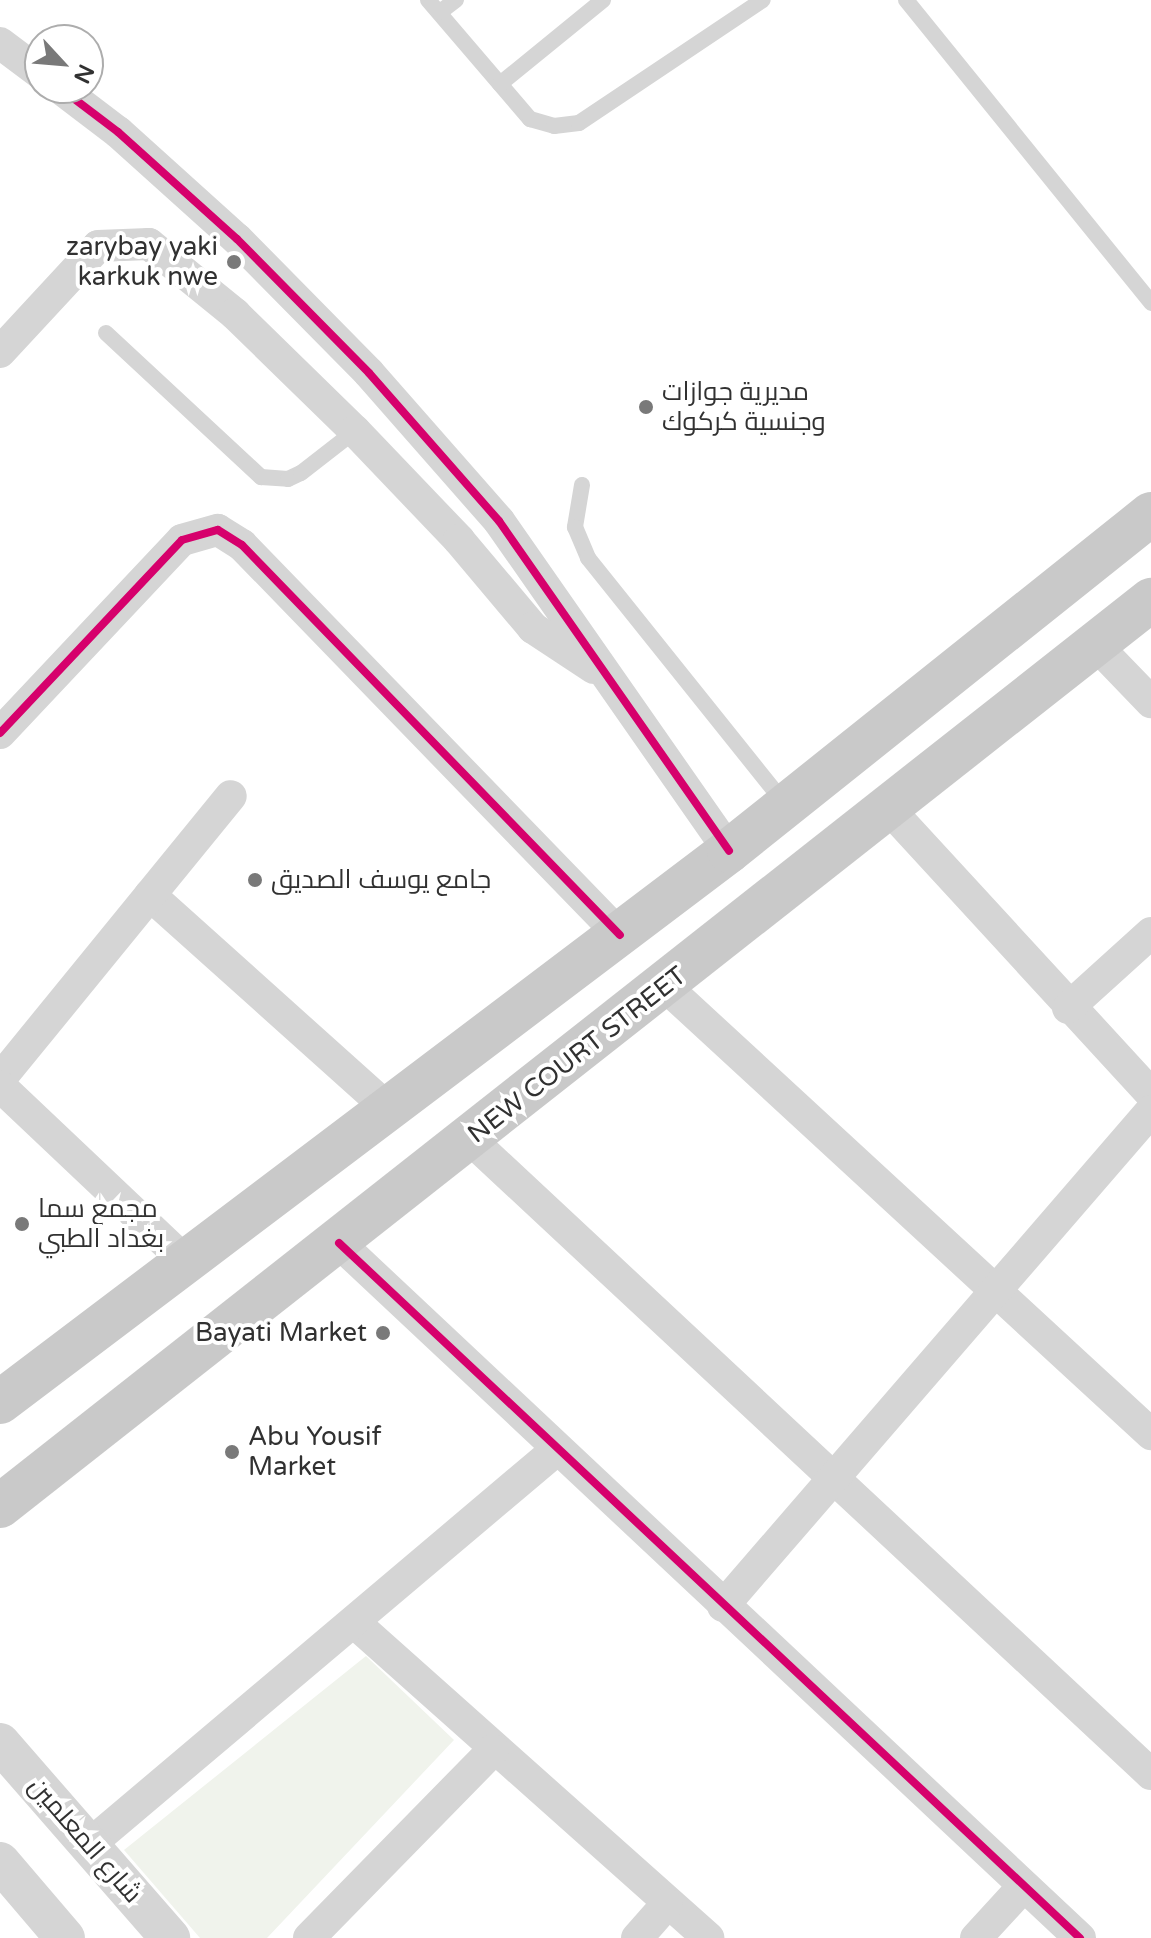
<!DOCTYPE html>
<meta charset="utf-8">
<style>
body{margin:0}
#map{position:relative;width:1151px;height:1938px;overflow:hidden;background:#fff;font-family:"Varela Round",Cairo,sans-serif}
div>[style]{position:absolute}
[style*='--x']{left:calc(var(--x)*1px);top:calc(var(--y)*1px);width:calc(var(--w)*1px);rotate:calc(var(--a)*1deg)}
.green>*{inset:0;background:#f0f3ec}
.service>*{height:16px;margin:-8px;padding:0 8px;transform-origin:8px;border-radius:8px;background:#d5d5d5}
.minor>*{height:32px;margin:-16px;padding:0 16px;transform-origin:16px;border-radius:16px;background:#d5d5d5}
.tertiary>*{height:40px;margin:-20px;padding:0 20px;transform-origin:20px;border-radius:20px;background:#d5d5d5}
.primary>*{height:44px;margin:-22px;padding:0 22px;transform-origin:22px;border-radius:22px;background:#c9c9c9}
.cycleway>*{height:8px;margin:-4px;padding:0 4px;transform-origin:4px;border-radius:4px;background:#d6006c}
.dots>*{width:22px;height:22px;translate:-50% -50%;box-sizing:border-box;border:4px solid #fff;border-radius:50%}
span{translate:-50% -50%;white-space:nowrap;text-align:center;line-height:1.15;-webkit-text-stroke:8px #fff;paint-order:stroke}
.poi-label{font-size:26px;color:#313131}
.right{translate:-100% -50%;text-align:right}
.left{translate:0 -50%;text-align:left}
.street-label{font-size:26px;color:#313131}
.north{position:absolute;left:24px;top:24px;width:80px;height:80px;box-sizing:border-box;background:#fff;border:2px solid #adadad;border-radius:50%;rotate:116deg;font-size:22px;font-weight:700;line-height:32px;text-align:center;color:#313131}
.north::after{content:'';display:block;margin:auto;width:28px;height:36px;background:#797979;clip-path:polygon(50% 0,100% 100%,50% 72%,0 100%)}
</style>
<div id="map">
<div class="green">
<div style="clip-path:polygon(366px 1656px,454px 1740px,267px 1938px,200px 1938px,124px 1850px)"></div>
</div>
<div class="service">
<div style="--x:428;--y:0;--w:157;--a:49.4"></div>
<div style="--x:530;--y:119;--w:25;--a:16"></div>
<div style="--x:554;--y:126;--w:25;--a:-7"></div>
<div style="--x:579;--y:123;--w:221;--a:-33.8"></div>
<div style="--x:906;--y:0;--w:390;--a:51"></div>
<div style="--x:440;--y:12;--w:20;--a:-37"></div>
<div style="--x:500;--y:84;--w:133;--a:-39.2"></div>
<div style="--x:106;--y:333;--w:212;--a:42.9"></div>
<div style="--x:261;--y:477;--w:27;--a:4"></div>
<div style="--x:288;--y:479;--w:14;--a:-25"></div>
<div style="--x:301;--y:473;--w:68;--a:-37.9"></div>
<div style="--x:582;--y:485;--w:43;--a:99.5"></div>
<div style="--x:575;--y:527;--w:34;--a:67"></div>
<div style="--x:588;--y:558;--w:314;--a:51.3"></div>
</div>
<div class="minor">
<div style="--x:0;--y:43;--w:50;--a:36.9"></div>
<div style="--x:60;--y:88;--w:73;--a:37.2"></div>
<div style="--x:118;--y:132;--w:160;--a:42"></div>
<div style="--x:237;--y:239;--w:188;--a:45.4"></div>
<div style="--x:369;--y:373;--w:197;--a:48.7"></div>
<div style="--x:499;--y:521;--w:402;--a:55.1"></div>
<div style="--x:0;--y:352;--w:144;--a:-47.2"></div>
<div style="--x:98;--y:246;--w:51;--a:-2.2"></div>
<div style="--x:149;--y:244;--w:111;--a:39.1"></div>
<div style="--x:235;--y:314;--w:168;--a:44.3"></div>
<div style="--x:355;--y:431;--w:151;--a:46.3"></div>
<div style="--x:459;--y:540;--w:115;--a:49.9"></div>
<div style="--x:533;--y:628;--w:73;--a:33.3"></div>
<div style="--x:1095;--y:644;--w:81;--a:46"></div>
<div style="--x:0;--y:733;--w:265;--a:-46.7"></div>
<div style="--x:182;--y:540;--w:37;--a:-16"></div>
<div style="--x:218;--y:530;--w:28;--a:32"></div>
<div style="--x:242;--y:545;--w:543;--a:45.9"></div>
<div style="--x:890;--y:810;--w:386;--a:47.4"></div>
<div style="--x:150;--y:895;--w:317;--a:41.9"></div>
<div style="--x:666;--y:987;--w:660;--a:42.67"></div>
<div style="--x:1068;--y:1008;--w:112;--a:-42.1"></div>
<div style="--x:0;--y:1079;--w:365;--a:-50.8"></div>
<div style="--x:0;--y:1086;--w:253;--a:43.4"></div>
<div style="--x:470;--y:1139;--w:931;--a:43"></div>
<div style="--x:339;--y:1243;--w:1016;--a:43.17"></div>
<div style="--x:723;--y:1606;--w:654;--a:-49.15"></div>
<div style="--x:356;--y:1624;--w:472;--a:41.7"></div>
<div style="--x:90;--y:1844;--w:609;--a:-40.2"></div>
<div style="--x:309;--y:1938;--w:263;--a:-45.6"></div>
<div style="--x:637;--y:1938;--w:45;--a:-48.6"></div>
<div style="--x:976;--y:1938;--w:68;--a:-47.4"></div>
</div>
<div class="tertiary">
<div style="--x:0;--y:1743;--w:259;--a:48.9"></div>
<div style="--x:0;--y:1862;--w:100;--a:49.5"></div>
</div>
<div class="primary">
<div style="--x:0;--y:1402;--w:914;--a:-37.08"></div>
<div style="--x:729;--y:851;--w:540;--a:-38.61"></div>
<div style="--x:0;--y:1506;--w:1465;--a:-38.21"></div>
</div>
<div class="cycleway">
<div style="--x:60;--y:88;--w:73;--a:37.2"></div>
<div style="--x:118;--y:132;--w:160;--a:42"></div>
<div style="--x:237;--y:239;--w:188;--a:45.4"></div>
<div style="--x:369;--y:373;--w:197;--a:48.7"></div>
<div style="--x:499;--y:521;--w:402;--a:55.1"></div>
<div style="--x:0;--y:733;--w:265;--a:-46.7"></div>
<div style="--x:182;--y:540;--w:37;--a:-16"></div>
<div style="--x:218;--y:530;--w:28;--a:32"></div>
<div style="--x:242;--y:545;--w:543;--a:45.9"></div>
<div style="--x:339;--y:1243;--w:1016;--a:43.17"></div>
</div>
<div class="dots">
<div style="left:234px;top:262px;background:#797979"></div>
<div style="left:646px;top:407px;background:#797979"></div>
<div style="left:255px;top:880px;background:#797979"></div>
<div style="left:22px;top:1224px;background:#797979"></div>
<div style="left:383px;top:1333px;background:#797979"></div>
<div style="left:232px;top:1452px;background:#797979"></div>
</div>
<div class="poi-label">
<span class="right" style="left:218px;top:262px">zarybay yaki<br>karkuk nwe</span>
<span class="left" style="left:662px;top:407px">مديرية جوازات<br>وجنسية كركوك</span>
<span class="left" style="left:271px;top:880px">جامع يوسف الصديق</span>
<span class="left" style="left:38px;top:1224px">مجمع سما<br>بغداد الطبي</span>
<span class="right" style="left:367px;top:1333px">Bayati Market</span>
<span class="left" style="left:248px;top:1452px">Abu Yousif<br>Market</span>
</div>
<div class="street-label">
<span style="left:577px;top:1055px;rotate:-38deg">NEW COURT STREET</span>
<span style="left:85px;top:1840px;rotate:49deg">شارع المعلمين</span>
</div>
<div class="north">N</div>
</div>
